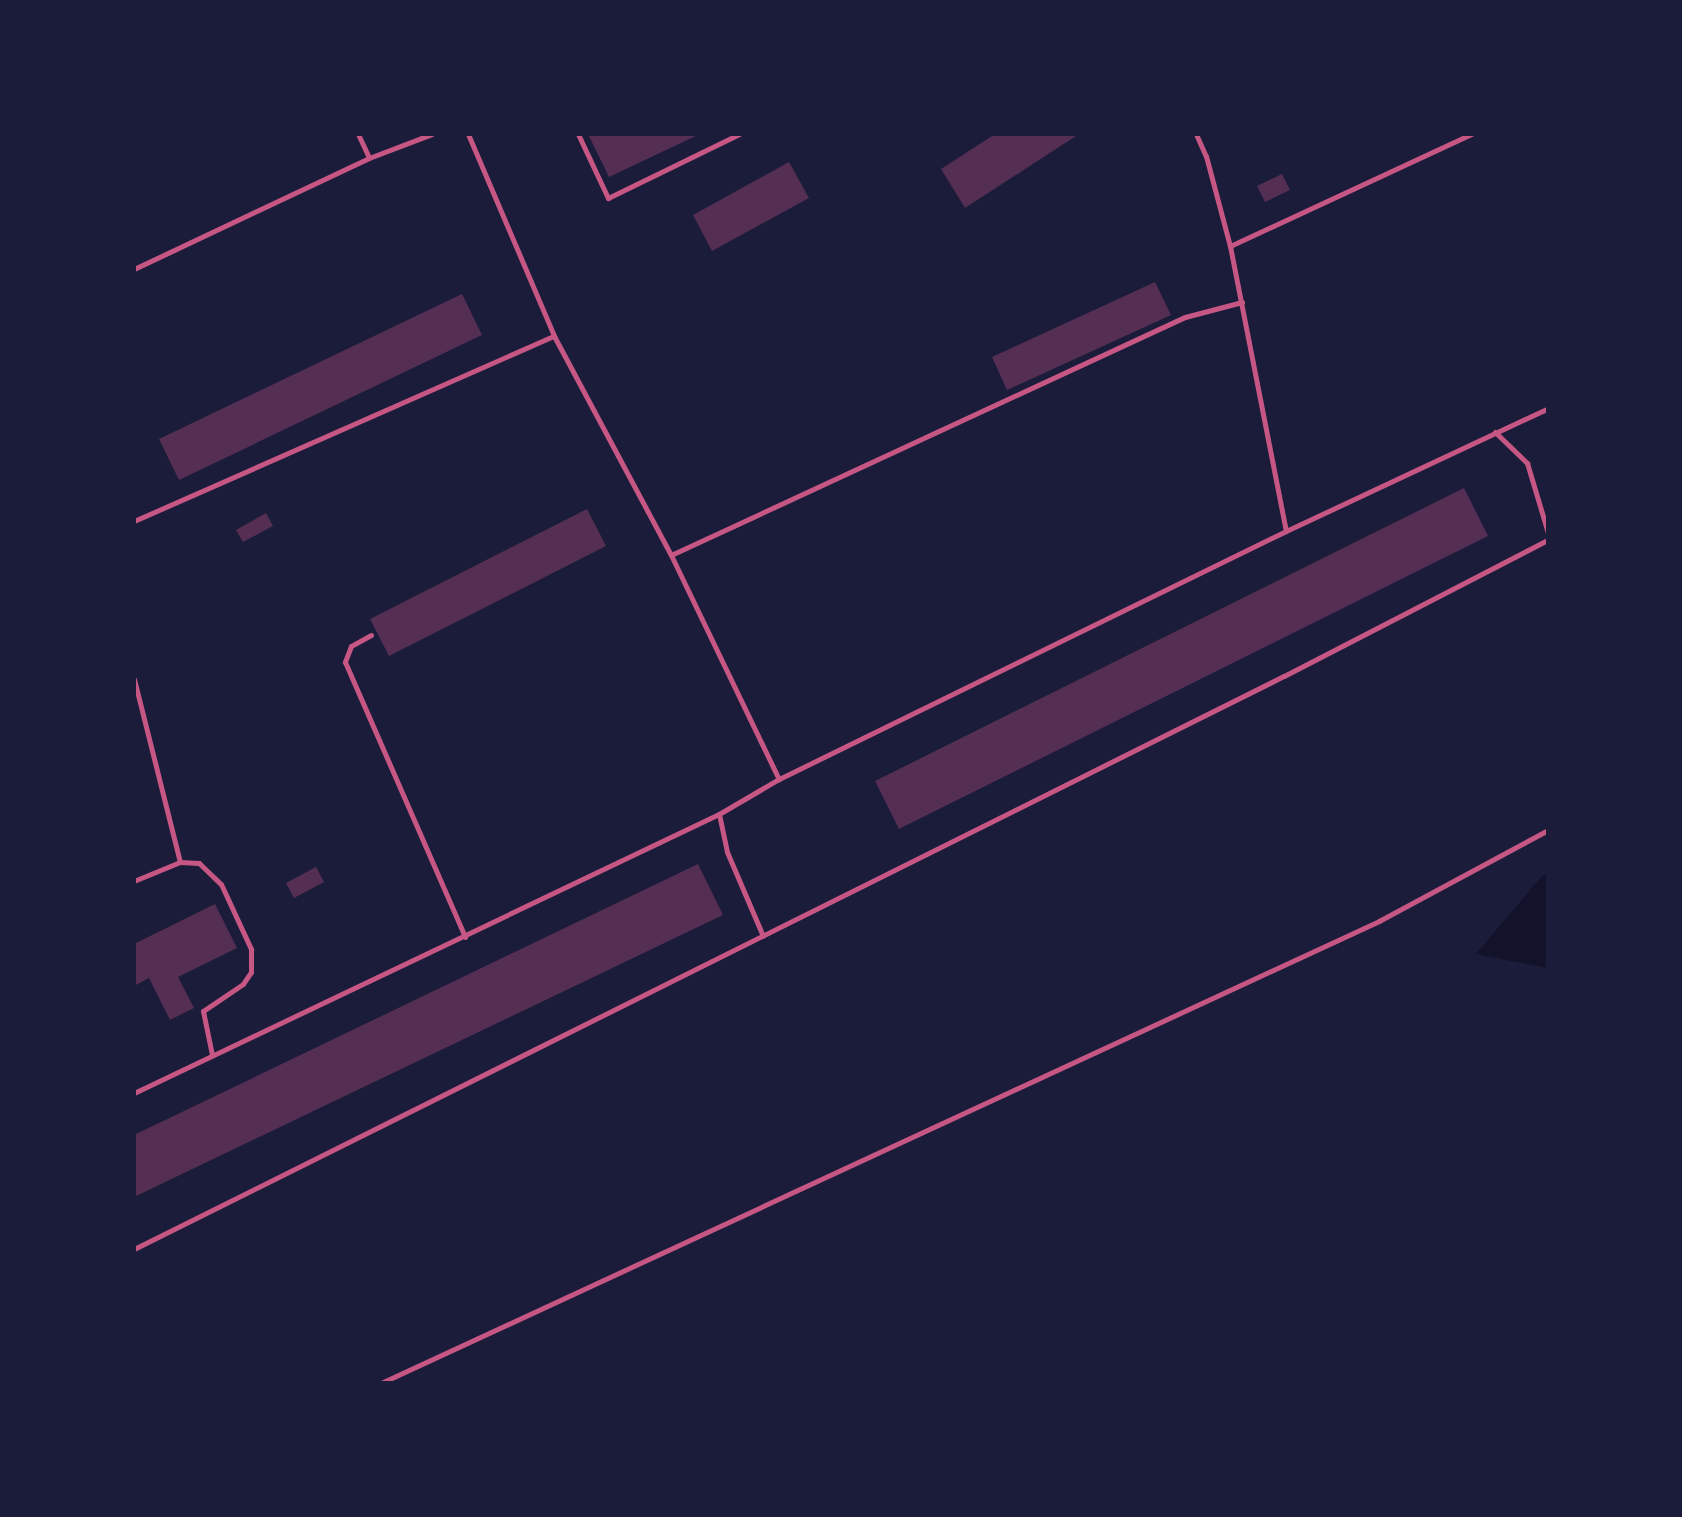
<!DOCTYPE html>
<style>
body{margin:0}
#map{position:relative;width:1682px;height:1517px;overflow:hidden;background:#1b1b3a;font-family:Merriweather,serif}
div>[style]{position:absolute}
[style*='--x']{left:calc(var(--x)*1px);top:calc(var(--y)*1px);width:calc(var(--w)*1px);rotate:calc(var(--a)*1deg)}
.water>*{inset:0;background:#12122b}
.building>*{inset:0;background:#542f53}
.service>*{height:5px;margin:-2.5px;padding:0 2.5px;transform-origin:2.5px;border-radius:2.5px;background:#c65784}
span{translate:-50% -50%;white-space:nowrap;text-align:center;line-height:1.15;-webkit-text-stroke:8px #1b1b3a;paint-order:stroke}
.frame{position:absolute;inset:0;border:136px solid #1b1b3a;pointer-events:none}
</style>
<div id="map">
<div class="water">
<div style="clip-path:polygon(1548px 873px,1548px 968px,1476px 954px,1542px 876px)"></div>
</div>
<div class="building">
<div style="clip-path:polygon(588px 134px,700px 134px,609px 177px)"></div>
<div style="clip-path:polygon(995px 134px,1079px 134px,965px 208px,941px 169px)"></div>
<div style="clip-path:polygon(789px 162px,809px 198px,712px 251px,693px 215px)"></div>
<div style="clip-path:polygon(1282px 174px,1290px 190px,1265px 202px,1257px 186px)"></div>
<div style="clip-path:polygon(1155px 282px,1171px 315px,1007px 390px,992px 357px)"></div>
<div style="clip-path:polygon(462px 294px,482px 335px,179px 480px,159px 439px)"></div>
<div style="clip-path:polygon(1464px 488px,1488px 536px,899px 829px,875px 781px)"></div>
<div style="clip-path:polygon(587px 509px,606px 546px,389px 656px,370px 619px)"></div>
<div style="clip-path:polygon(266px 513px,273px 526px,243px 542px,236px 530px)"></div>
<div style="clip-path:polygon(698px 864px,723px 915px,134px 1197px,134px 1135px)"></div>
<div style="clip-path:polygon(316px 867px,324px 882px,294px 898px,286px 883px)"></div>
<div style="clip-path:polygon(215px 904px,237px 948px,178px 977px,194px 1008px,170px 1020px,149px 978px,134px 986px,134px 944px)"></div>
</div>
<div class="service">
<div style="--x:358;--y:134;--w:26;--a:65"></div>
<div style="--x:468;--y:134;--w:220;--a:66.9"></div>
<div style="--x:554;--y:336;--w:248;--a:61.9"></div>
<div style="--x:671;--y:555;--w:249;--a:64.3"></div>
<div style="--x:578;--y:134;--w:71;--a:64.9"></div>
<div style="--x:608;--y:198;--w:146;--a:-26"></div>
<div style="--x:1196;--y:134;--w:24;--a:66"></div>
<div style="--x:1206;--y:156;--w:93;--a:75.1"></div>
<div style="--x:1230;--y:246;--w:290;--a:78.9"></div>
<div style="--x:1230;--y:246;--w:266;--a:-24.9"></div>
<div style="--x:134;--y:269;--w:260;--a:-25.3"></div>
<div style="--x:369;--y:158;--w:67;--a:-20.9"></div>
<div style="--x:1495;--y:432;--w:45;--a:44.1"></div>
<div style="--x:1527;--y:463;--w:73;--a:73.3"></div>
<div style="--x:134;--y:521;--w:459;--a:-23.8"></div>
<div style="--x:671;--y:555;--w:566;--a:-24.85"></div>
<div style="--x:1185;--y:317;--w:59;--a:-14.7"></div>
<div style="--x:371;--y:635;--w:23;--a:151"></div>
<div style="--x:351;--y:646;--w:17;--a:111"></div>
<div style="--x:345;--y:662;--w:300;--a:66.4"></div>
<div style="--x:134;--y:679;--w:189;--a:75.9"></div>
<div style="--x:180;--y:862;--w:50;--a:157.6"></div>
<div style="--x:719;--y:814;--w:39;--a:78"></div>
<div style="--x:727;--y:852;--w:91;--a:66.8"></div>
<div style="--x:180;--y:862;--w:19;--a:3"></div>
<div style="--x:199;--y:863;--w:30;--a:44"></div>
<div style="--x:221;--y:884;--w:72;--a:65.2"></div>
<div style="--x:251;--y:949;--w:23;--a:90"></div>
<div style="--x:251;--y:972;--w:14;--a:124"></div>
<div style="--x:243;--y:984;--w:48;--a:146"></div>
<div style="--x:203;--y:1011;--w:45;--a:78.4"></div>
<div style="--x:134;--y:1093;--w:648;--a:-25.5"></div>
<div style="--x:719;--y:814;--w:69;--a:-30.3"></div>
<div style="--x:779;--y:779;--w:564;--a:-26.07"></div>
<div style="--x:1286;--y:531;--w:289;--a:-25.1"></div>
<div style="--x:134;--y:1249;--w:1285;--a:-26.49"></div>
<div style="--x:1284;--y:676;--w:297;--a:-27.3"></div>
<div style="--x:381;--y:1383;--w:1100;--a:-24.84"></div>
<div style="--x:1379;--y:921;--w:192;--a:-28.3"></div>
</div>
<div class="frame"></div>
</div>
